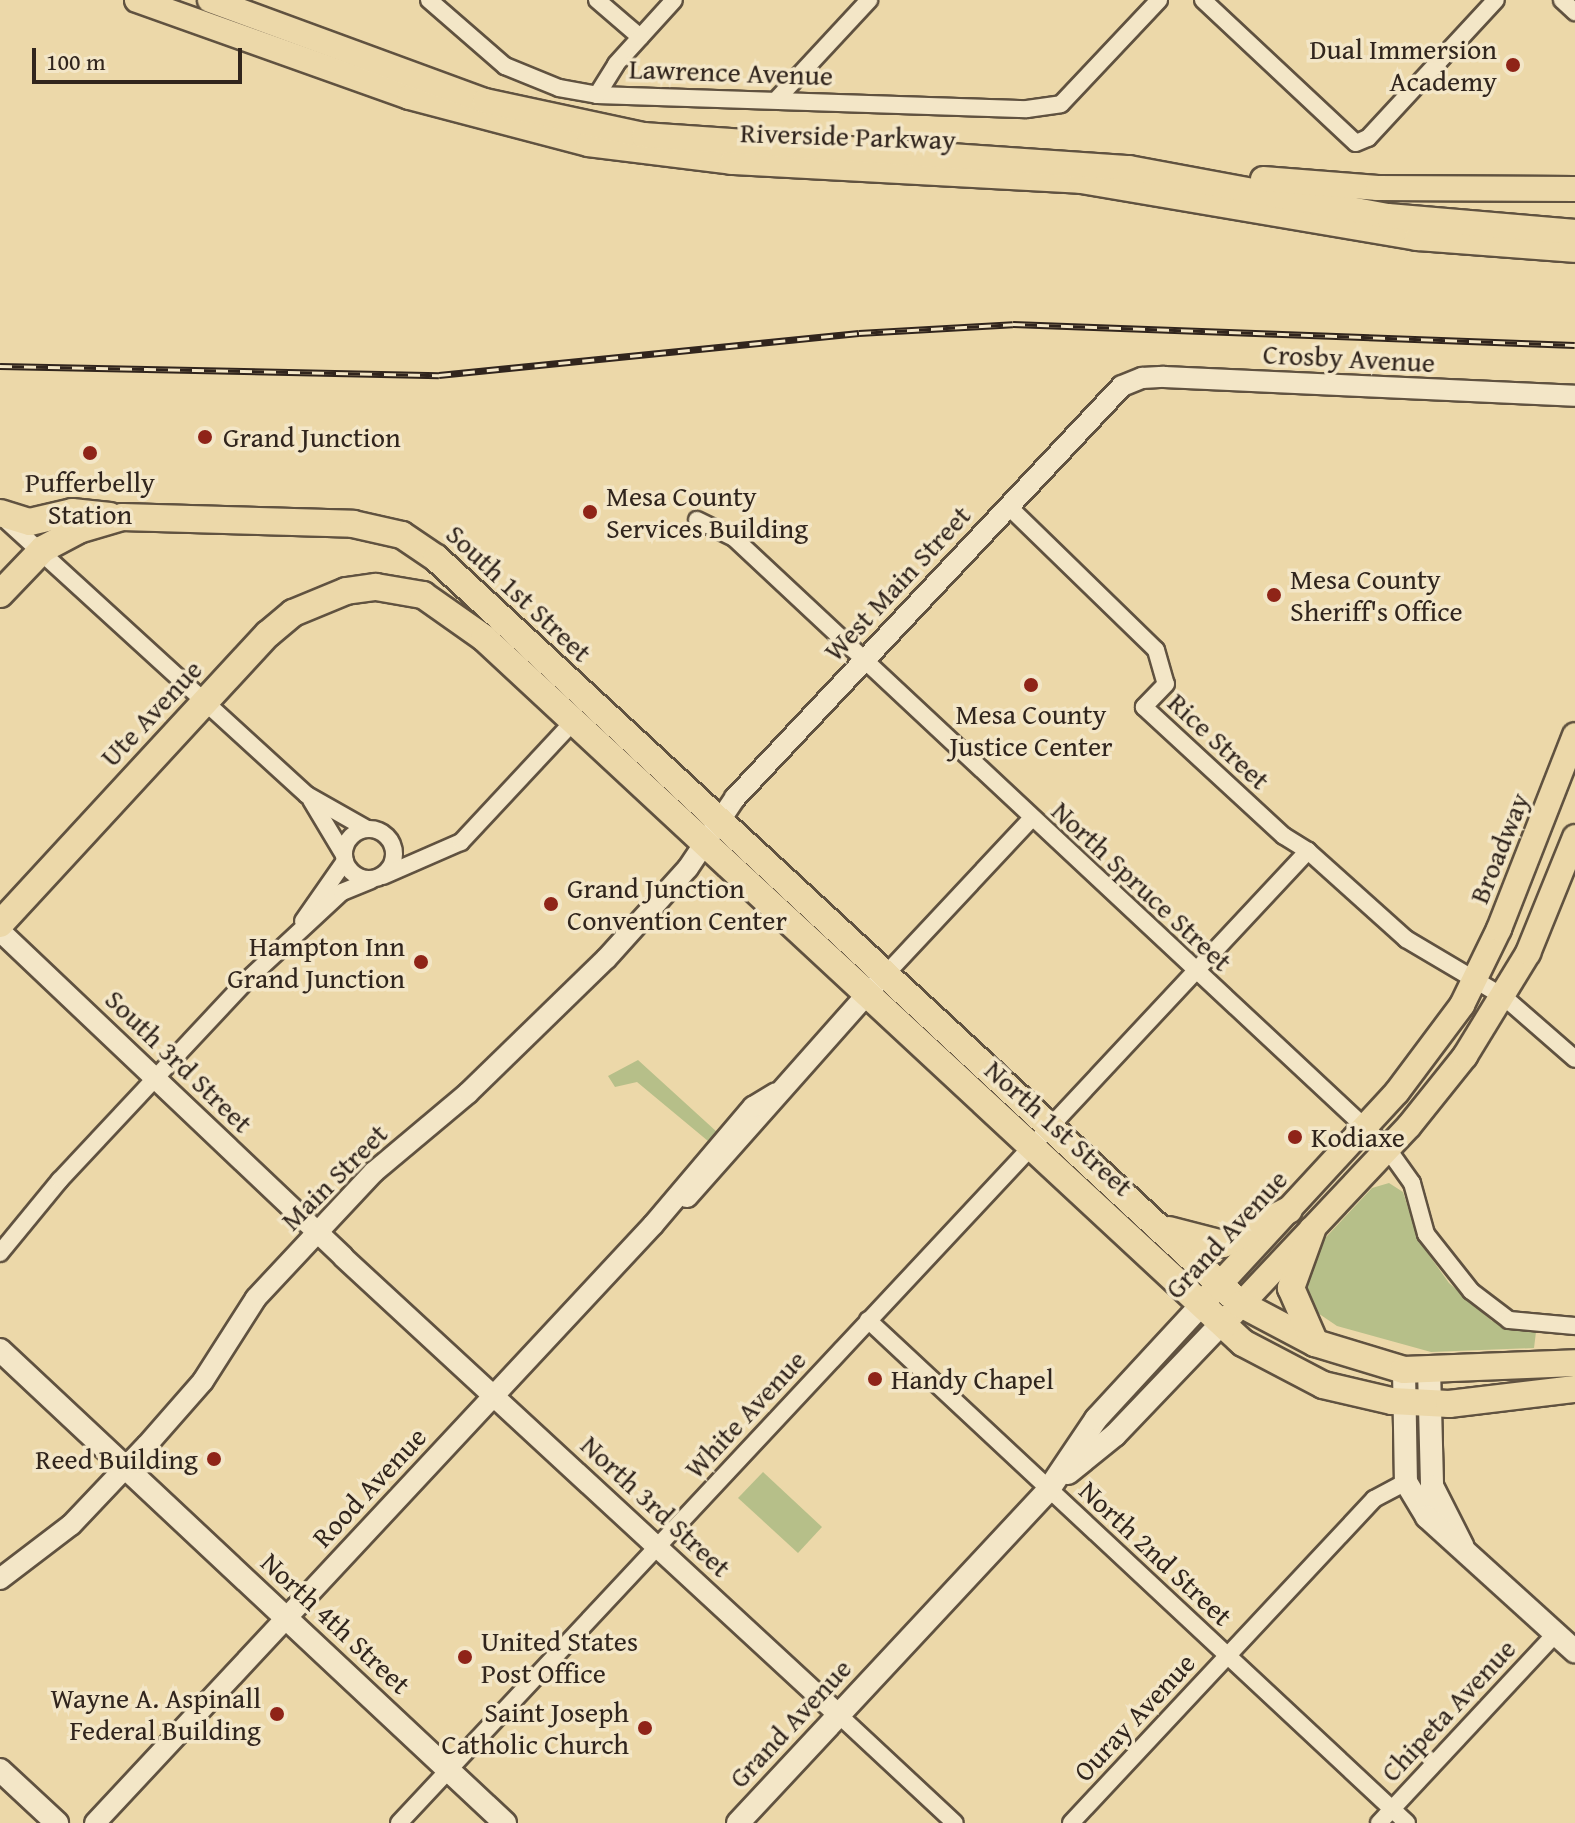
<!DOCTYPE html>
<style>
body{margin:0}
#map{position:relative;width:1575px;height:1823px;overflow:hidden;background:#ecd8a9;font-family:"Gentium Book Plus",serif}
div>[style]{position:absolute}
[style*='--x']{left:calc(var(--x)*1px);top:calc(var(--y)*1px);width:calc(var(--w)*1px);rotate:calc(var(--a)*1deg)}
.green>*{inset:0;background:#b6bf89}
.roads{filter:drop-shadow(2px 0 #605240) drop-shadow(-2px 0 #605240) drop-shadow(0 2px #605240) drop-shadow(0 -2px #605240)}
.minor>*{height:16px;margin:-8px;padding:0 8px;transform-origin:8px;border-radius:8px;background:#f3e6c7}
.minor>.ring{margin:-8px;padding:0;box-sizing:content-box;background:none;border:16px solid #f3e6c7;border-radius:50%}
.tertiary>*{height:20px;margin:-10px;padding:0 10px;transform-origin:10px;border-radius:10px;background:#f3e6c7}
.secondary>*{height:22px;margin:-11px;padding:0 11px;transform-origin:11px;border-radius:11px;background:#f3e6c7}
.primary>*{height:24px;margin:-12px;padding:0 12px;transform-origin:12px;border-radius:12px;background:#ecd8a9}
.trunk>*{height:26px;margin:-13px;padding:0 13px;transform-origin:13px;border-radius:13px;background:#ecd8a9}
.rail>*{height:7px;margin-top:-3.5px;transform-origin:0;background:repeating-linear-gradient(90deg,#f3e6c7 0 12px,#31251d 0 24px);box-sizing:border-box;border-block:2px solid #31251d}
.dots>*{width:22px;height:22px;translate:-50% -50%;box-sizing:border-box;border:4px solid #f3e6c7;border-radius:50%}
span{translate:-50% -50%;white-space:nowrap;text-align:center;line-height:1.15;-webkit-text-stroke:7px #f3e6c7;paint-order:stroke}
.poi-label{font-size:28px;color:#31251d}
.right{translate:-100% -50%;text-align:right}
.left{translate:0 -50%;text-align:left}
.street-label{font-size:28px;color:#31251d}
.scale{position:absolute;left:32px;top:48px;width:210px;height:36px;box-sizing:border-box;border:4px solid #31251d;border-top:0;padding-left:10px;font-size:24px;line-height:28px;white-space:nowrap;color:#31251d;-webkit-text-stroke:6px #f3e6c7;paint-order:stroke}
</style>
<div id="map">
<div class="green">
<div style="clip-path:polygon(638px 1060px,717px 1132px,708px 1141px,637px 1082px,615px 1087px,608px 1076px)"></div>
<div style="clip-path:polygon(1389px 1183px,1403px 1192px,1419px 1241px,1449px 1283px,1492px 1321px,1536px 1332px,1534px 1348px,1431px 1352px,1337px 1326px,1309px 1307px,1303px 1299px,1305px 1267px,1313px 1251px,1372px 1188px)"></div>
<div style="clip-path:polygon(763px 1472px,822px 1527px,798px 1553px,738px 1498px)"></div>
</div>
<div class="roads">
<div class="minor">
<div style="--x:429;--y:0;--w:101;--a:41"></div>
<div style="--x:505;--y:66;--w:58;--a:22.2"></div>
<div style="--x:559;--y:88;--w:39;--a:10"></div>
<div style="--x:597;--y:95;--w:430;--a:1.9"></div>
<div style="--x:1027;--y:109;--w:34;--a:-8"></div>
<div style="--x:1061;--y:104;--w:143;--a:-46.7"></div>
<div style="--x:597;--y:0;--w:57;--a:40.7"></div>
<div style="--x:1203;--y:0;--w:209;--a:43.1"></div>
<div style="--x:1356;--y:143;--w:13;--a:-23"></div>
<div style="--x:1368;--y:138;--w:188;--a:-47.2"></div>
<div style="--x:1562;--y:0;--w:18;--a:43"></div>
<div style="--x:597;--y:95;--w:36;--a:-58"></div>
<div style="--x:616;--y:64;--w:86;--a:-47.8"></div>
<div style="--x:778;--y:98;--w:134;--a:-47.1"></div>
<div style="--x:1008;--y:506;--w:206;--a:44.2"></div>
<div style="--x:1156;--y:650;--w:35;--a:74"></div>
<div style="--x:1166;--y:684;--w:32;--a:134"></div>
<div style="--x:1144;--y:707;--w:190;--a:42.7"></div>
<div style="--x:1284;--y:836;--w:28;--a:32"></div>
<div style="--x:1308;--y:851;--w:132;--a:41.9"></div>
<div style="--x:1406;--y:939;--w:114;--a:30.6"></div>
<div style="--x:1504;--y:997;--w:94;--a:41.1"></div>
<div style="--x:697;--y:520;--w:41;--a:25.9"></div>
<div style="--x:734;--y:538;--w:894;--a:43.05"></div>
<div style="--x:1387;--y:1148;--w:43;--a:54.5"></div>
<div style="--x:1412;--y:1183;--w:53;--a:74.6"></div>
<div style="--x:1426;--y:1234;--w:73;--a:51.7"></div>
<div style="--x:1471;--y:1291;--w:48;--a:37.3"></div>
<div style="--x:1509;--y:1320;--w:66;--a:5.2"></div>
<div style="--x:8;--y:522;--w:405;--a:42.4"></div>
<div style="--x:307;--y:795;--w:69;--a:29.5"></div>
<div style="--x:311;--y:800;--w:64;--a:59"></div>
<div class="ring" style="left:344px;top:829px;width:34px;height:34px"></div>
<div style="--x:383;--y:876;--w:85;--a:-23.6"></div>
<div style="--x:461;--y:842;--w:164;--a:-47"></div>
<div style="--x:303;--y:921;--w:73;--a:-55"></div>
<div style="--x:886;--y:974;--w:214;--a:-46.9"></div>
<div style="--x:0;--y:1253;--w:94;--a:-50.6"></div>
<div style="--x:60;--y:1180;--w:271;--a:-46.9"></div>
<div style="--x:245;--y:982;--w:132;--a:-42.9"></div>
<div style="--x:342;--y:892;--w:31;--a:-22"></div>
<div style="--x:868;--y:1320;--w:737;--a:43.02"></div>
<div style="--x:839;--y:1715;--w:158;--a:43"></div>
<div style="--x:399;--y:1823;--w:1331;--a:-46.92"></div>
<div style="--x:1071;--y:1823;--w:444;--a:-46.9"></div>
<div style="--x:1374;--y:1499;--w:36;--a:-28"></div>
<div style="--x:1379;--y:1823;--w:260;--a:-47"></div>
</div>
<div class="tertiary">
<div style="--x:0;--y:931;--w:473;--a:43.5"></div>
<div style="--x:343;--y:1257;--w:675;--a:42.72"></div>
<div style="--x:687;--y:1197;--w:283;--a:-48.4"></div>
<div style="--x:0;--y:1579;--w:89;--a:-37.3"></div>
<div style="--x:71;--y:1525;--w:110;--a:-46.5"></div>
<div style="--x:147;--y:1445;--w:85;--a:-48.8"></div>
<div style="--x:203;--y:1381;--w:98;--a:-57.4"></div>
<div style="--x:256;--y:1298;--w:173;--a:-46.9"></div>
<div style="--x:374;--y:1172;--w:123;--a:-40"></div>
<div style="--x:468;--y:1093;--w:192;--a:-44.2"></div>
<div style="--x:606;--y:959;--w:122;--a:-48"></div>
<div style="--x:688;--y:868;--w:84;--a:-56.1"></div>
<div style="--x:735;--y:798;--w:565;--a:-46.79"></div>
<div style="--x:1122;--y:386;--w:22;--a:-22"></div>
<div style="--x:1142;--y:378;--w:22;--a:-3"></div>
<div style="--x:1164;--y:377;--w:411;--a:2.6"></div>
<div style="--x:95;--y:1823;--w:818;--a:-46.98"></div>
<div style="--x:653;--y:1225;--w:155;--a:-49.7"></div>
<div style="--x:753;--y:1107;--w:26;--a:-31"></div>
</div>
<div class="secondary">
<div style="--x:0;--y:1350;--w:692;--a:43.13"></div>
<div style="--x:1429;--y:1369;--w:117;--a:88.5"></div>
<div style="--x:1432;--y:1486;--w:68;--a:63.1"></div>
<div style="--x:1404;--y:1370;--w:112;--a:89"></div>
<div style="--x:1406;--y:1482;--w:41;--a:59"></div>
<div style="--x:1427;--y:1517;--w:200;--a:42.2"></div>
<div style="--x:1068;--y:1473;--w:60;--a:-39"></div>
<div style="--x:1115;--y:1435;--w:155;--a:-46.3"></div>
<div style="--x:0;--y:1770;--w:78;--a:42.9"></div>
<div style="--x:738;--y:1823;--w:456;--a:-47"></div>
<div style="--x:1049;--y:1489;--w:84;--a:-56.1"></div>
<div style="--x:1096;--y:1419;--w:156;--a:-47.3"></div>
</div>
<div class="primary">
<div style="--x:137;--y:0;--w:289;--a:19.6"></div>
<div style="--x:409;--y:97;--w:185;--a:14.7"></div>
<div style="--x:588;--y:144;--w:145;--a:7.1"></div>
<div style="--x:732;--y:162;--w:350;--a:3.1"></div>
<div style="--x:1081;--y:181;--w:341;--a:9.6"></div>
<div style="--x:1417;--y:238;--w:158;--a:4.3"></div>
<div style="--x:210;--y:0;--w:293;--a:20.2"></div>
<div style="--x:485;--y:101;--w:163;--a:12.1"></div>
<div style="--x:644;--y:135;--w:486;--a:3.9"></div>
<div style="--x:1129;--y:168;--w:263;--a:10.5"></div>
<div style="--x:1388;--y:216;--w:188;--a:4.9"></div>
<div style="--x:1263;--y:179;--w:115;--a:4.5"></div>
<div style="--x:1378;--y:188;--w:197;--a:0.3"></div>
<div style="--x:1207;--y:1298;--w:280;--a:-47.3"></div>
<div style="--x:1397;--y:1092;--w:109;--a:-53.2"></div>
<div style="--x:1462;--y:1005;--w:85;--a:-64"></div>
<div style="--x:1499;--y:929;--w:208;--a:-68.6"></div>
<div style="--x:1230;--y:1316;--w:261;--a:-46.7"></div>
<div style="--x:1409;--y:1126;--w:90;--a:-51.3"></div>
<div style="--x:1465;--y:1056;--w:121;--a:-58.5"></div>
<div style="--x:1528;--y:953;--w:125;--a:-67.9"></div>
</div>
<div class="trunk">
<div style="--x:0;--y:513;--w:31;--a:17"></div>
<div style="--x:30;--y:522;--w:43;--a:-13.4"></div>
<div style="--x:72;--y:512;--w:38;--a:6"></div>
<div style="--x:0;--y:594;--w:62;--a:-46.3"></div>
<div style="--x:43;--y:549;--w:40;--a:-28"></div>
<div style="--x:78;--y:530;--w:46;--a:-16.5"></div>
<div style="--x:122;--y:517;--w:231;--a:1.7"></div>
<div style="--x:353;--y:524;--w:50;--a:12.7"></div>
<div style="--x:402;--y:535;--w:41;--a:34.1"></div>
<div style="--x:436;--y:558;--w:1098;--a:42.82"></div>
<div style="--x:1241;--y:1304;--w:84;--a:27.8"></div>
<div style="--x:1315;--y:1343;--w:93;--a:16.9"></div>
<div style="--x:1404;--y:1370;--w:171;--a:-2.3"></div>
<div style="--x:0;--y:924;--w:395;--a:-47.3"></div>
<div style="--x:268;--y:634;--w:33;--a:-40"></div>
<div style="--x:293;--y:613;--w:57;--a:-22.5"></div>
<div style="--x:346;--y:591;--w:30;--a:-8"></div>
<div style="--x:376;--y:587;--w:48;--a:9.7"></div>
<div style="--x:423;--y:595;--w:75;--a:35.2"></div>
<div style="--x:484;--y:638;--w:1036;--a:42.89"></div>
<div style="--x:1243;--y:1343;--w:90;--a:27.7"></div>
<div style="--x:1323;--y:1385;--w:71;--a:13.1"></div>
<div style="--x:1392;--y:1401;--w:57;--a:3"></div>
<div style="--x:1449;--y:1404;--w:127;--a:-6.8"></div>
<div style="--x:1169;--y:1230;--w:56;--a:14.5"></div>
<div style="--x:1223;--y:1244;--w:74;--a:-27.3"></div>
<div style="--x:1312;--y:1230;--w:62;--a:109.9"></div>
<div style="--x:1291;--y:1288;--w:60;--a:66.4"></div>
</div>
</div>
<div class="rail">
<div style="--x:0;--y:366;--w:439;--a:1.2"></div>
<div style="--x:439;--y:375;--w:422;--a:-5.7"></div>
<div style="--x:859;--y:333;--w:154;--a:-3.3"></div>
<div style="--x:1013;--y:324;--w:562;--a:2.14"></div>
</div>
<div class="dots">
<div style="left:1513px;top:65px;background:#8f2418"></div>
<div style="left:205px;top:437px;background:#8f2418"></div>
<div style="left:90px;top:453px;background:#8f2418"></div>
<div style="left:590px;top:512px;background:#8f2418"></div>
<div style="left:1274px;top:595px;background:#8f2418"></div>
<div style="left:1031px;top:685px;background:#8f2418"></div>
<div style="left:551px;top:904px;background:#8f2418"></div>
<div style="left:421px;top:962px;background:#8f2418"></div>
<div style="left:1295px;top:1137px;background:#8f2418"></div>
<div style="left:875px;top:1379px;background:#8f2418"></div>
<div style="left:214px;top:1459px;background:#8f2418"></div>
<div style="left:465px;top:1657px;background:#8f2418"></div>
<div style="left:277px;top:1714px;background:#8f2418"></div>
<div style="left:645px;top:1728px;background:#8f2418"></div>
</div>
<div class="poi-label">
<span class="right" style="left:1497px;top:65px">Dual Immersion<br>Academy</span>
<span class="left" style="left:223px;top:437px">Grand Junction</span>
<span style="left:90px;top:498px">Pufferbelly<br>Station</span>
<span class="left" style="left:606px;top:512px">Mesa County<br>Services Building</span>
<span class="left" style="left:1290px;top:595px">Mesa County<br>Sheriff's Office</span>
<span style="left:1031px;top:730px">Mesa County<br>Justice Center</span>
<span class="left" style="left:567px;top:904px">Grand Junction<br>Convention Center</span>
<span class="right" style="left:405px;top:962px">Hampton Inn<br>Grand Junction</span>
<span class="left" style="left:1311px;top:1137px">Kodiaxe</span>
<span class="left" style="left:891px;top:1379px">Handy Chapel</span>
<span class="right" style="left:198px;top:1459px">Reed Building</span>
<span class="left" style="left:481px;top:1657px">United States<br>Post Office</span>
<span class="right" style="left:261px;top:1714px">Wayne A. Aspinall<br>Federal Building</span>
<span class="right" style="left:629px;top:1728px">Saint Joseph<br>Catholic Church</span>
</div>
<div class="street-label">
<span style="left:731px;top:72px;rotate:2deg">Lawrence Avenue</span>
<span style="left:848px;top:136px;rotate:2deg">Riverside Parkway</span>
<span style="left:1349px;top:358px;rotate:3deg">Crosby Avenue</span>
<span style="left:897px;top:583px;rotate:-47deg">West Main Street</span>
<span style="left:519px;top:593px;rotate:43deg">South 1st Street</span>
<span style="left:151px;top:713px;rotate:-47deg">Ute Avenue</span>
<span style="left:1219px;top:741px;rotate:43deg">Rice Street</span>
<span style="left:1499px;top:848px;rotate:-68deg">Broadway</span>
<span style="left:1142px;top:886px;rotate:43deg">North Spruce Street</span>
<span style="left:179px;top:1061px;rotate:44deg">South 3rd Street</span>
<span style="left:1059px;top:1128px;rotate:42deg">North 1st Street</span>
<span style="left:334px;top:1177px;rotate:-45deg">Main Street</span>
<span style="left:1226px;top:1234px;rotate:-47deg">Grand Avenue</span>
<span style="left:745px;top:1414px;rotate:-47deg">White Avenue</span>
<span style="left:369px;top:1487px;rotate:-47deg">Rood Avenue</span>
<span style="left:656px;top:1506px;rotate:43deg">North 3rd Street</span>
<span style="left:1156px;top:1553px;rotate:43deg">North 2nd Street</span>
<span style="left:336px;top:1623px;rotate:43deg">North 4th Street</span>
<span style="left:1448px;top:1710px;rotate:-47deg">Chipeta Avenue</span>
<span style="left:1134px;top:1717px;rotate:-47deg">Ouray Avenue</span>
<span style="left:790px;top:1723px;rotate:-47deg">Grand Avenue</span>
</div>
<div class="scale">100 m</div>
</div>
